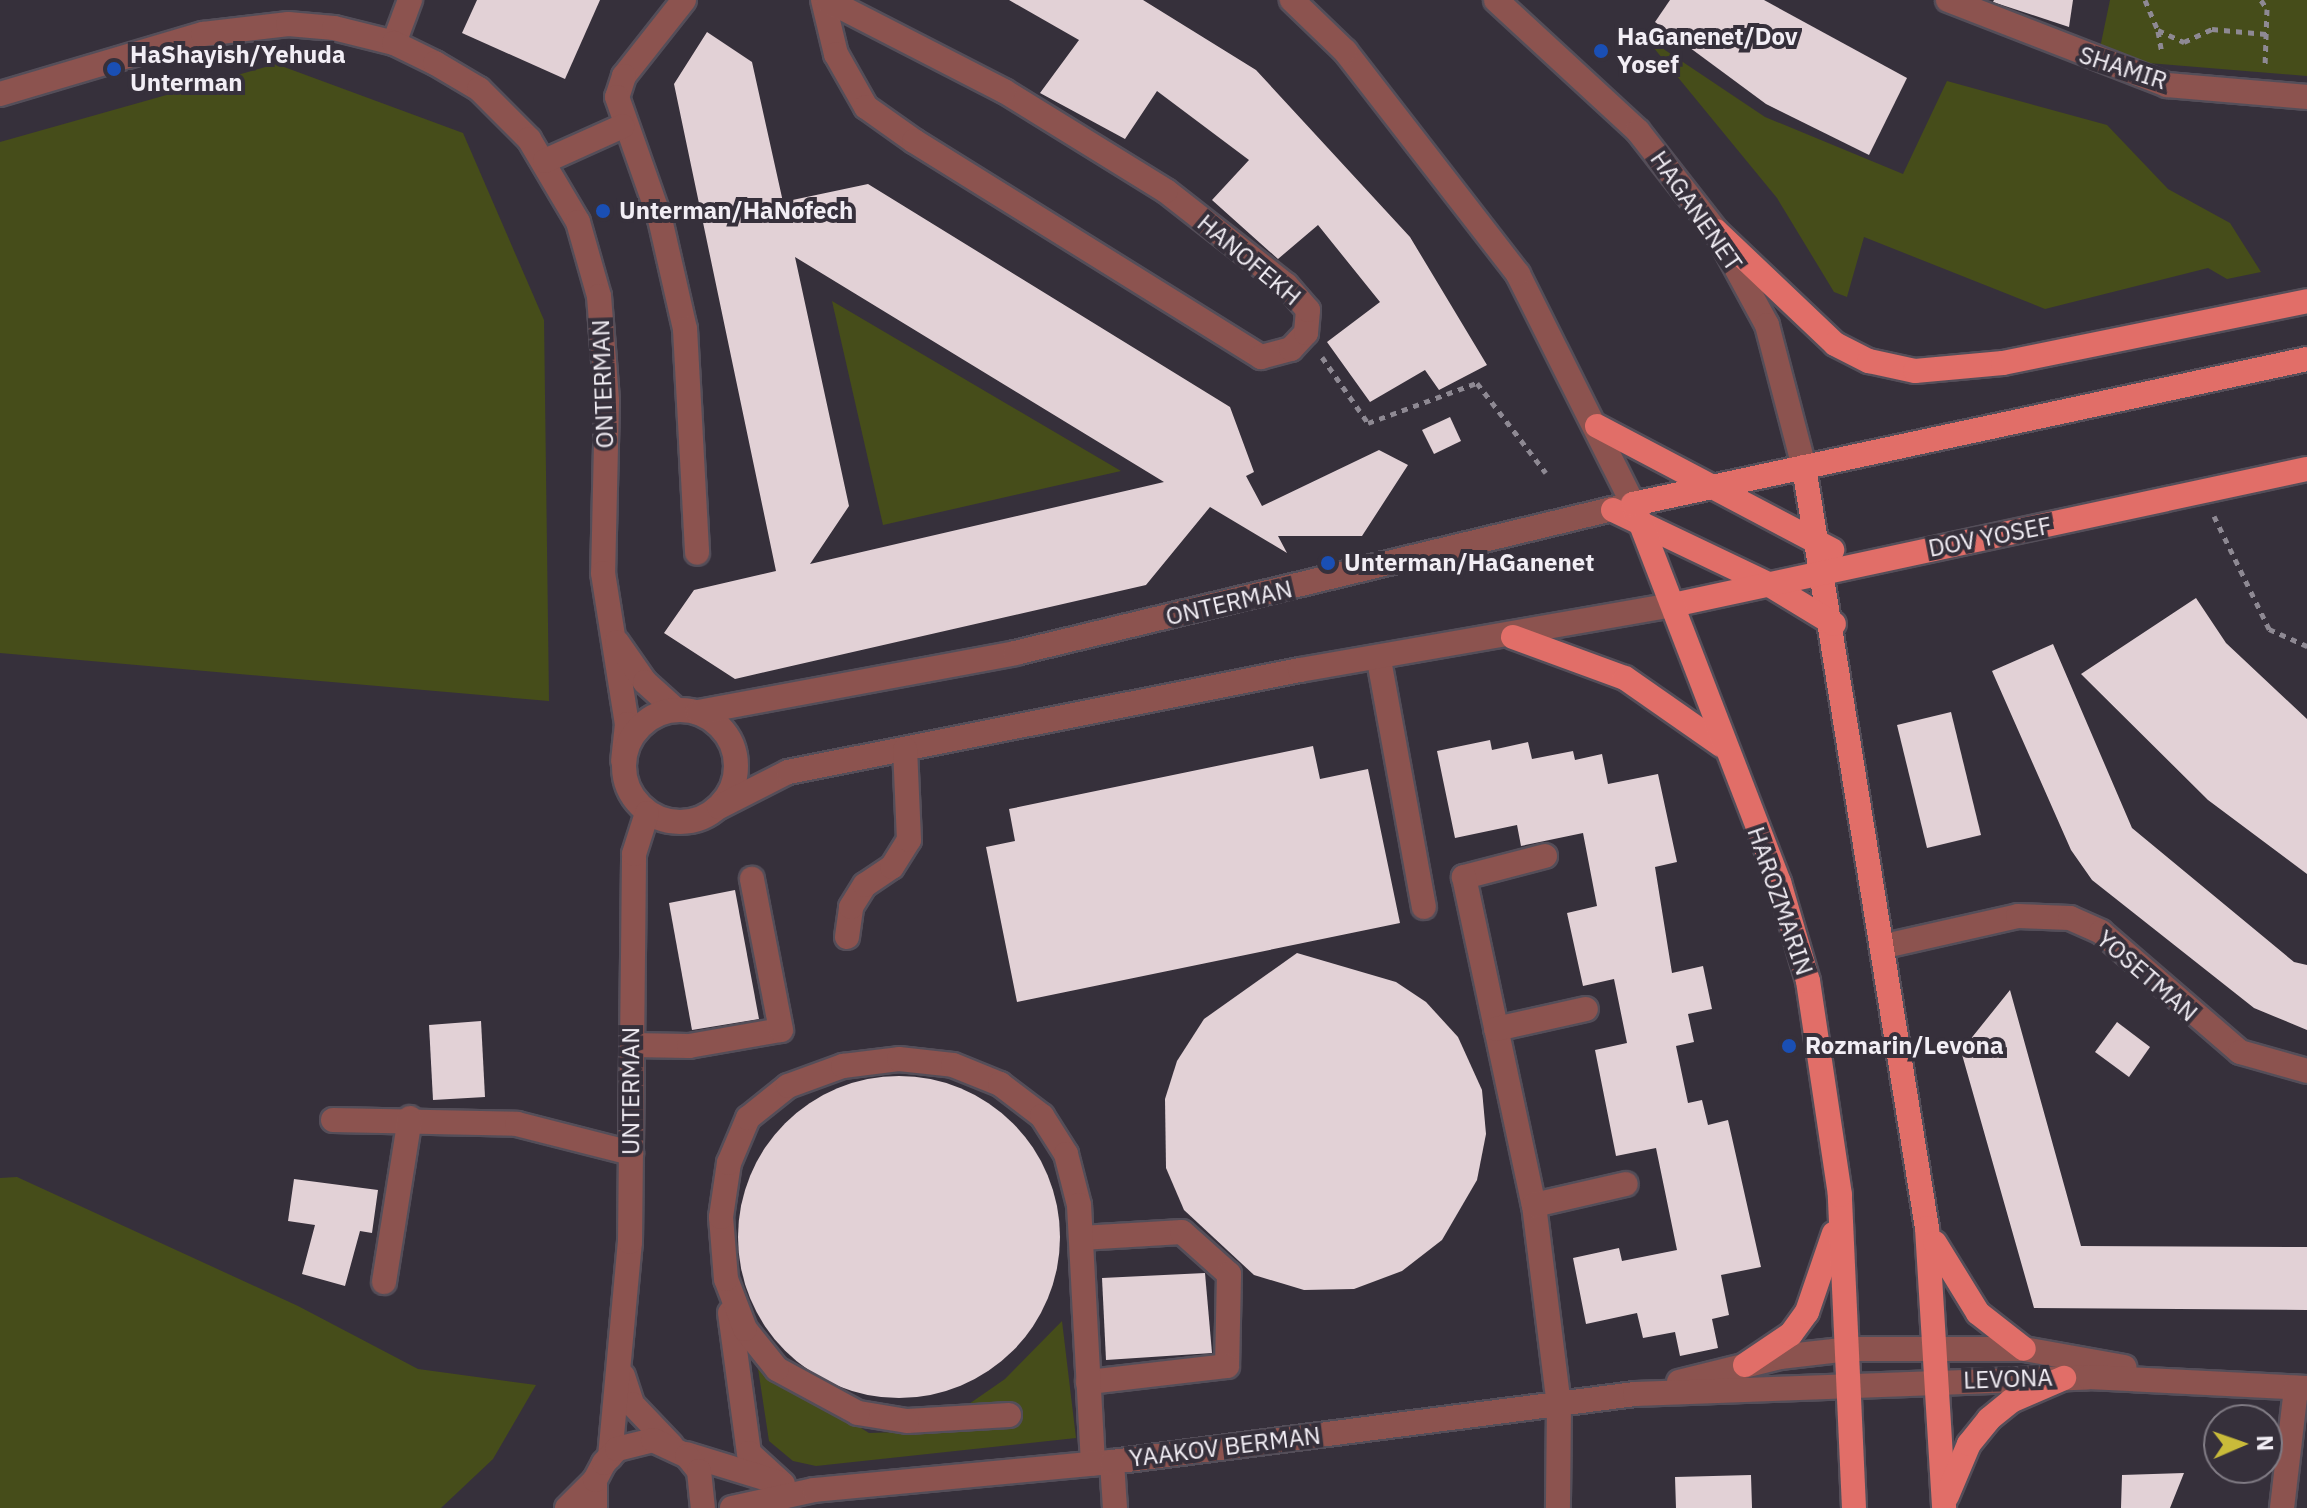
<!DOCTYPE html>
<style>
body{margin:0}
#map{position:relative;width:2307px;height:1508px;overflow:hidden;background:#36303b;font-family:"IBM Plex Sans",sans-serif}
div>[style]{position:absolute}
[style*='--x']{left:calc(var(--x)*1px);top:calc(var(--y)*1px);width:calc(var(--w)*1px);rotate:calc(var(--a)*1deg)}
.green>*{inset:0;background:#464d1a}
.building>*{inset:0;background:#e2d1d6}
.round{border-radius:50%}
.path>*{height:5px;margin-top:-2.5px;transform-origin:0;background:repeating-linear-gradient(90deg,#8e8993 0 6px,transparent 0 12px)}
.roads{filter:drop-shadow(2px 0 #544e59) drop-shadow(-2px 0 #544e59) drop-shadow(0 2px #544e59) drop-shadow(0 -2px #544e59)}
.minor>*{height:24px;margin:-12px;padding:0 12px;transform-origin:12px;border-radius:12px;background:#8c534f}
.minor>.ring{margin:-12px;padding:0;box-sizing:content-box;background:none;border:24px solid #8c534f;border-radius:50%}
.major>*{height:24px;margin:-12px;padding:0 12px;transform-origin:12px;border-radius:12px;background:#e16e68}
.dots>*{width:22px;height:22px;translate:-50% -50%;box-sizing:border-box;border:4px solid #36303b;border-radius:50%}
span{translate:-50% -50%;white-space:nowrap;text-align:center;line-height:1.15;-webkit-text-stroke:8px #36303b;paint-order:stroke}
.poi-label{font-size:24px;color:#f2eef5;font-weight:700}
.left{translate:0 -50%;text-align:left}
.street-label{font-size:24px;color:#f2eef5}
.north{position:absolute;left:2203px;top:1404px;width:80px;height:80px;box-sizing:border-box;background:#36303b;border:2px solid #817c85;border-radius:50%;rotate:88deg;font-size:22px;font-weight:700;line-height:32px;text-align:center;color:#f2eef5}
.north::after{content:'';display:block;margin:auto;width:28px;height:36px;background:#c9bb3a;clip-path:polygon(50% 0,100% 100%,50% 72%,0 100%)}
</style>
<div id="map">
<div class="green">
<div style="clip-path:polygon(2110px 0,2307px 0,2307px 76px,2136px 62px,2100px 48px)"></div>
<div style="clip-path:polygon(1644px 36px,1765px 117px,1903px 174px,1947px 81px,2107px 125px,2168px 189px,2230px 223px,2261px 272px,2227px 279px,2208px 268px,2045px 309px,1864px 237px,1847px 297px,1834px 292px,1777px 198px)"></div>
<div style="clip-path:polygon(276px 64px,463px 133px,544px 320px,549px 701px,0 653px,0 142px)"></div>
<div style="clip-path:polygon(832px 301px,1121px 471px,883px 525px)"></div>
<div style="clip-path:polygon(17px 1177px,298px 1306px,418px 1369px,536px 1385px,493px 1459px,441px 1508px,0 1508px,0 1178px)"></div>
<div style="clip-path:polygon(1062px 1321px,1076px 1438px,816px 1466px,793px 1461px,769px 1441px,757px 1362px,869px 1433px,930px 1431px,1005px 1379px)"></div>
</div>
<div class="building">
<div style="clip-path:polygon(477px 0,600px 0,565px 79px,462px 33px)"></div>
<div style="clip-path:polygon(1009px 0,1143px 0,1256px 70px,1410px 237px,1487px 365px,1439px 390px,1425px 370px,1370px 402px,1327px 342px,1380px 302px,1318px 225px,1278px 259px,1212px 200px,1249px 160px,1157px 91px,1125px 139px,1040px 93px,1079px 40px)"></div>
<div style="clip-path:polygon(1670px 0,1764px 0,1907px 78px,1869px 155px,1766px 104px,1655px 22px)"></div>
<div style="clip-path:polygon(2073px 0,2069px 27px,1993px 2px,1994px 0)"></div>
<div style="clip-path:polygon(evenodd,707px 32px,752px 62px,783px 202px,868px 184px,1230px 407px,1254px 472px,1246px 476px,1262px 506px,1379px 450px,1408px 465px,1362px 536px,1278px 536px,1287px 553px,1210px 507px,1146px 585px,735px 679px,664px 633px,694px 590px,776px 571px,674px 84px,707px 32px,795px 257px,1164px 482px,810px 564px,849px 506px,795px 257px)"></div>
<div style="clip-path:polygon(1450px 417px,1461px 441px,1434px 454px,1422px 430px)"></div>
<div style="clip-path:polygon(2196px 598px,2226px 643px,2307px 719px,2307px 874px,2208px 800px,2081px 674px)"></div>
<div style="clip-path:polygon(2053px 644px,2132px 828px,2294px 962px,2307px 965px,2307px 1030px,2254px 1008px,2092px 880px,2071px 850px,1992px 671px)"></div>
<div style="clip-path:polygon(1951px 712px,1981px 835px,1927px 848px,1897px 725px)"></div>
<div style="clip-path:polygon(1490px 740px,1492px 750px,1528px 742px,1532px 759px,1573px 751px,1575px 760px,1602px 754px,1608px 784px,1658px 774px,1677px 862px,1655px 867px,1672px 973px,1703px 966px,1712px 1009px,1688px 1014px,1694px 1042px,1676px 1046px,1688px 1103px,1702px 1100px,1708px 1125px,1728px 1120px,1761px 1267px,1721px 1275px,1729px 1315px,1712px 1319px,1718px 1348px,1680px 1356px,1675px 1332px,1643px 1338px,1637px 1313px,1586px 1324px,1573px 1258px,1619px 1248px,1622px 1261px,1677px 1250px,1656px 1148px,1616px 1156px,1595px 1050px,1627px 1043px,1614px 979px,1583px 986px,1567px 913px,1597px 906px,1583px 833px,1521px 846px,1517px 825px,1455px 838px,1437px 751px)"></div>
<div style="clip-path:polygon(1313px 746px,1320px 779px,1368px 769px,1400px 923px,1017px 1002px,986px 847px,1015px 841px,1009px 809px)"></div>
<div style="clip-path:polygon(735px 890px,759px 1019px,692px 1030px,669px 903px)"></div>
<div style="clip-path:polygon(1297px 953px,1396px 982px,1426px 1002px,1458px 1037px,1482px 1090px,1486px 1134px,1477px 1180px,1442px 1240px,1402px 1271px,1354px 1289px,1304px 1290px,1254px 1275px,1184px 1210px,1166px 1168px,1165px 1099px,1177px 1061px,1204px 1019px)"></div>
<div style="clip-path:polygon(2010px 990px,2081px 1246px,2307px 1247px,2307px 1310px,2034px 1308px,1961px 1051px)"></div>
<div style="clip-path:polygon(481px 1021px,485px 1097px,433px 1100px,429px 1025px)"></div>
<div style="clip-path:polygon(2117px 1022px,2150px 1047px,2129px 1077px,2095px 1052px)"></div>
<div class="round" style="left:738px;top:1076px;width:322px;height:322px"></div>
<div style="clip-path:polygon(294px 1179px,378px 1190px,372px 1233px,360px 1231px,345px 1286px,302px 1274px,315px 1225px,288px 1221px)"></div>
<div style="clip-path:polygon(1205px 1273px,1212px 1353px,1106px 1360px,1102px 1278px)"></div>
<div style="clip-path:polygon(2184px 1473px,2170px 1508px,2121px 1508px,2122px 1475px)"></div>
<div style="clip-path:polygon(1751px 1475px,1752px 1508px,1676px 1508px,1675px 1477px)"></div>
</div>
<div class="path">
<div style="--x:2145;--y:0;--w:33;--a:67"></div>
<div style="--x:2158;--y:30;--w:29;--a:25"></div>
<div style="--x:2184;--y:42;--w:31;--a:-25"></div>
<div style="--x:2212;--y:29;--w:54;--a:5.3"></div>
<div style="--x:2261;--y:0;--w:11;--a:56"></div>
<div style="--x:2267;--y:9;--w:58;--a:92"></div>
<div style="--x:2158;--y:31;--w:22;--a:80"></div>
<div style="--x:1322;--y:357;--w:80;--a:55.1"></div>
<div style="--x:1368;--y:423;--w:116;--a:-20.2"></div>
<div style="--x:1477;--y:383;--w:113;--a:52.5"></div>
<div style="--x:2214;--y:516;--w:126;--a:64"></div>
<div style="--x:2269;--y:629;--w:42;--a:24.1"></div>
</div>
<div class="roads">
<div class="minor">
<div style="--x:684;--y:0;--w:97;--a:128.3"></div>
<div style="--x:624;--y:76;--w:22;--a:108"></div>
<div style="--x:617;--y:97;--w:129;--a:70.6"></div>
<div style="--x:660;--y:219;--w:113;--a:77.2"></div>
<div style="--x:685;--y:329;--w:224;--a:86.9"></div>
<div style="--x:823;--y:0;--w:56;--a:76.5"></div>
<div style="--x:836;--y:54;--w:61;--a:60.5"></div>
<div style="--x:866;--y:107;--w:59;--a:35.3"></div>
<div style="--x:914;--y:141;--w:409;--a:31.9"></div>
<div style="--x:1261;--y:357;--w:31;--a:-15"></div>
<div style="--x:1291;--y:349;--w:22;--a:-47"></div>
<div style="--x:1306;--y:333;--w:23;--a:-85"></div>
<div style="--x:1308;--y:310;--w:33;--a:-131"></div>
<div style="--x:1286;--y:285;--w:152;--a:-141.9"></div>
<div style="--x:1166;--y:191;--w:190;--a:-148.3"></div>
<div style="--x:1004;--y:91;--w:199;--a:-152.8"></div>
<div style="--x:1496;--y:0;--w:193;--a:42.7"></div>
<div style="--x:1638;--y:131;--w:127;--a:52"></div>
<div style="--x:1716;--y:231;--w:107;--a:61.5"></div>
<div style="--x:1767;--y:325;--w:147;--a:75.4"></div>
<div style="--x:1948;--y:0;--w:235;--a:21.2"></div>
<div style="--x:2167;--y:85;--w:141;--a:4.9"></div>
<div style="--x:394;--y:43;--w:46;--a:-69.6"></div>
<div style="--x:0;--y:94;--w:212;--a:-16.5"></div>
<div style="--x:203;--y:34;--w:86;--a:-6.7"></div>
<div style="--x:288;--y:24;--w:46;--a:5"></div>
<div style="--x:334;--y:28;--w:62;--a:14"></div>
<div style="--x:394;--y:43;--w:46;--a:26"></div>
<div style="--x:435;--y:63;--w:51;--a:30.6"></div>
<div style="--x:479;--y:89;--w:71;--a:45"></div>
<div style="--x:529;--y:139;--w:96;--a:59.4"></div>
<div style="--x:578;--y:222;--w:77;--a:74.2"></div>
<div style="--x:599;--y:296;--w:105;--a:85.6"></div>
<div style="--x:607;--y:401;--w:172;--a:91.3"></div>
<div style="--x:603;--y:573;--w:153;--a:81"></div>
<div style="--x:627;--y:724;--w:37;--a:96"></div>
<div style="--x:545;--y:161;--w:85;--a:-24.2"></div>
<div style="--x:617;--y:642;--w:49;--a:55"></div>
<div style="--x:645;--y:682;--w:40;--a:42"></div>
<div style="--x:1379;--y:660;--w:251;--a:79.7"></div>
<div class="ring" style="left:624px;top:710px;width:88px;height:88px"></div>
<div style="--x:698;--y:712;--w:322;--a:-10.5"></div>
<div style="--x:1015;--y:653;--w:636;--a:-13.56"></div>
<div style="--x:1633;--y:504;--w:257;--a:-116.6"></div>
<div style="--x:1518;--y:274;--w:282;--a:-127.8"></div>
<div style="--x:1345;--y:51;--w:74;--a:-136.1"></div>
<div style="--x:719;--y:807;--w:77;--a:-26.9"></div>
<div style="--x:788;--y:772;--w:522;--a:-11.27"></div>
<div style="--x:1300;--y:670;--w:379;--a:-9.9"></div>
<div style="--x:1545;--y:856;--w:84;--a:165.5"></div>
<div style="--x:1464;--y:877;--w:335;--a:78"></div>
<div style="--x:1534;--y:1205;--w:203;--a:82.9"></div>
<div style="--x:1559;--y:1406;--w:102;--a:90.6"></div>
<div style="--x:847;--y:937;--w:30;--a:-82"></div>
<div style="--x:851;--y:907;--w:26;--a:-58"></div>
<div style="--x:865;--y:885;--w:32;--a:-34"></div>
<div style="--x:892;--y:867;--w:32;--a:-58"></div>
<div style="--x:909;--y:840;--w:91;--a:-92.5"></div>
<div style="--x:1885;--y:946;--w:136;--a:-12.7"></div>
<div style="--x:2018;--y:916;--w:52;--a:2.2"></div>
<div style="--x:2070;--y:918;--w:34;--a:24"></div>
<div style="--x:2101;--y:932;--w:184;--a:40.8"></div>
<div style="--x:2240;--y:1052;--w:70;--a:15.8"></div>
<div style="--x:1496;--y:1029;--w:92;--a:-12.5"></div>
<div style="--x:632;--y:1045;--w:57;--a:1"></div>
<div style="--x:689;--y:1046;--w:93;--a:-9.9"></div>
<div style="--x:781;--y:1030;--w:154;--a:-100.9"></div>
<div style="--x:333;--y:1120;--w:184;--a:1.2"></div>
<div style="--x:517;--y:1124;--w:118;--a:14.3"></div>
<div style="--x:1534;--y:1205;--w:94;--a:-12.9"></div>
<div style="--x:1081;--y:1238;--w:101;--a:-3.4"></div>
<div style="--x:1182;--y:1232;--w:63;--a:41.8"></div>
<div style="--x:1229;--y:1274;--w:92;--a:91.2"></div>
<div style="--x:1227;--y:1366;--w:140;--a:173.4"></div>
<div style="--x:384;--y:1282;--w:166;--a:-81"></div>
<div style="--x:730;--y:1313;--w:141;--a:82.3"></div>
<div style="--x:749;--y:1453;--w:46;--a:42.4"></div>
<div style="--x:623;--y:1376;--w:29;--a:72"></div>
<div style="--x:632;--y:1404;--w:57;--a:46.4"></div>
<div style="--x:1679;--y:1382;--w:104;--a:-13.9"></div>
<div style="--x:1780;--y:1357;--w:69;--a:-6.6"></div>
<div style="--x:1849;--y:1349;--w:175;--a:0"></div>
<div style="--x:2024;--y:1349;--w:102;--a:10.2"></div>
<div style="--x:1009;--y:1415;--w:102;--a:176.6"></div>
<div style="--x:907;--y:1421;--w:50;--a:-170.7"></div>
<div style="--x:858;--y:1413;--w:92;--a:-151.5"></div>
<div style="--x:777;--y:1369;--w:51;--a:-128.7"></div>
<div style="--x:745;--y:1329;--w:53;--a:-110.8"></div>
<div style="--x:726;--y:1279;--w:62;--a:-94.6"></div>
<div style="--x:721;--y:1217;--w:55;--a:-81.6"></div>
<div style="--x:729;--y:1163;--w:49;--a:-67.1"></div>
<div style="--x:748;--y:1118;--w:51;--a:-38.7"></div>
<div style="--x:788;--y:1086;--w:59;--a:-20"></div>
<div style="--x:843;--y:1066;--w:56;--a:-7.1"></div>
<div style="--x:899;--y:1059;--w:54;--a:6.3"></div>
<div style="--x:953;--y:1065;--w:51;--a:22"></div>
<div style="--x:1000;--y:1084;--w:53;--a:37.3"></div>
<div style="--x:1042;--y:1116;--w:45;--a:57.7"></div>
<div style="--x:1066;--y:1154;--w:53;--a:75.7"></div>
<div style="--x:1079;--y:1205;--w:259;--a:86.9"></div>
<div style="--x:686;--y:1454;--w:98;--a:17.1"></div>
<div style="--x:610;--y:1457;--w:216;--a:-84.7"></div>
<div style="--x:630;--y:1242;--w:388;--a:-89.4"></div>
<div style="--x:634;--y:854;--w:43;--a:-72.4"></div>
<div style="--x:1112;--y:1462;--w:46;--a:86.3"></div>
<div style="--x:567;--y:1508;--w:40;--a:-45"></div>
<div style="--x:595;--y:1508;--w:28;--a:-90"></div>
<div style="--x:595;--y:1480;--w:19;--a:-62"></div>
<div style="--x:604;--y:1463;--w:19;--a:-47"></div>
<div style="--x:617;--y:1449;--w:37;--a:-14"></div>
<div style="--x:653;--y:1440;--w:38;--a:25"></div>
<div style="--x:687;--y:1456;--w:19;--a:51"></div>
<div style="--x:699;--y:1471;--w:37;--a:84"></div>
<div style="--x:732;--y:1508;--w:84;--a:-12.4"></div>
<div style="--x:814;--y:1490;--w:299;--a:-5.4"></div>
<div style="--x:1112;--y:1462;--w:527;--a:-7.41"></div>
<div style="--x:1635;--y:1394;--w:453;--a:-2.1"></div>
<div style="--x:2088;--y:1377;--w:219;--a:2.9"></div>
<div style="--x:2282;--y:1508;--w:121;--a:-83.3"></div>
</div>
<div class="major">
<div style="--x:1716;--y:231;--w:164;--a:43.5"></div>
<div style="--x:1835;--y:344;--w:38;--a:27"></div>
<div style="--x:1869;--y:361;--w:47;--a:12.3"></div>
<div style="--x:1915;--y:371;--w:88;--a:-5.2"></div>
<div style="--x:2003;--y:363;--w:310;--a:-11.5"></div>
<div style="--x:1597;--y:426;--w:266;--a:27.8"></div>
<div style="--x:1804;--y:467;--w:771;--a:80.82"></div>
<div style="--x:1927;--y:1228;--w:281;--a:86.5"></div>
<div style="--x:1613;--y:510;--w:172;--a:25.5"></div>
<div style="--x:1768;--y:584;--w:77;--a:31.2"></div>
<div style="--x:1673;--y:605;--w:648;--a:-12.11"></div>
<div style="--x:1513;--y:637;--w:119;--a:20.1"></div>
<div style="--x:1625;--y:678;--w:117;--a:34.9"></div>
<div style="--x:1935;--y:1243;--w:82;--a:58.4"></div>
<div style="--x:1978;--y:1313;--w:58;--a:38"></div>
<div style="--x:1745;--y:1365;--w:55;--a:-34"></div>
<div style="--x:1791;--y:1334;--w:27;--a:-54"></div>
<div style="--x:1807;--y:1312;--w:83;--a:-71.1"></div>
<div style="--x:1947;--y:1496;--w:56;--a:-67.1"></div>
<div style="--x:1969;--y:1444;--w:32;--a:-51"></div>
<div style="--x:1989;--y:1419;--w:28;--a:-39"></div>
<div style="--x:2011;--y:1401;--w:58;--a:-23.5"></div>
<div style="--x:1854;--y:1508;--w:313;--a:-92.6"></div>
<div style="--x:1840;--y:1195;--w:216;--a:-98.5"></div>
<div style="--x:1808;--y:981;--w:103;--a:-106.3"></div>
<div style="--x:1779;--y:882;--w:405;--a:-111.1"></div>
<div style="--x:1633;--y:504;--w:689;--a:-12.14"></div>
</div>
</div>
<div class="dots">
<div style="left:1601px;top:51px;background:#1a4fb4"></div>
<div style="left:114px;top:69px;background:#1a4fb4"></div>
<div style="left:603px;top:211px;background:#1a4fb4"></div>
<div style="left:1328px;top:563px;background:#1a4fb4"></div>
<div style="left:1789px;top:1046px;background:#1a4fb4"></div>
</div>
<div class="poi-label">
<span class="left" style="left:1617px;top:51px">HaGanenet/Dov<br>Yosef</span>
<span class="left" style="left:130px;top:69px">HaShayish/Yehuda<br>Unterman</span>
<span class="left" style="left:619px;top:211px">Unterman/HaNofech</span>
<span class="left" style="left:1344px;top:563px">Unterman/HaGanenet</span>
<span class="left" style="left:1805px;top:1046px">Rozmarin/Levona</span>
</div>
<div class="street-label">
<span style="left:2123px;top:68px;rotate:18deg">SHAMIR</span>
<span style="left:1696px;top:211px;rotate:55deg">HAGANENET</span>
<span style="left:1249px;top:260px;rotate:40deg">HANOFEKH</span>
<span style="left:603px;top:384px;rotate:-92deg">ONTERMAN</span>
<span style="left:1990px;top:537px;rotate:-11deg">DOV YOSEF</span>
<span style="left:1229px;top:603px;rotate:-13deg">ONTERMAN</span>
<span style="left:1780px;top:901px;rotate:71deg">HAROZMARIN</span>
<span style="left:2147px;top:976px;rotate:41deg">YOSETMAN</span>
<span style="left:631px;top:1091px;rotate:-90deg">UNTERMAN</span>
<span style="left:2008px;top:1379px;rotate:-2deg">LEVONA</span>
<span style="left:1225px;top:1447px;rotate:-7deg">YAAKOV BERMAN</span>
</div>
<div class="north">N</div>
</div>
